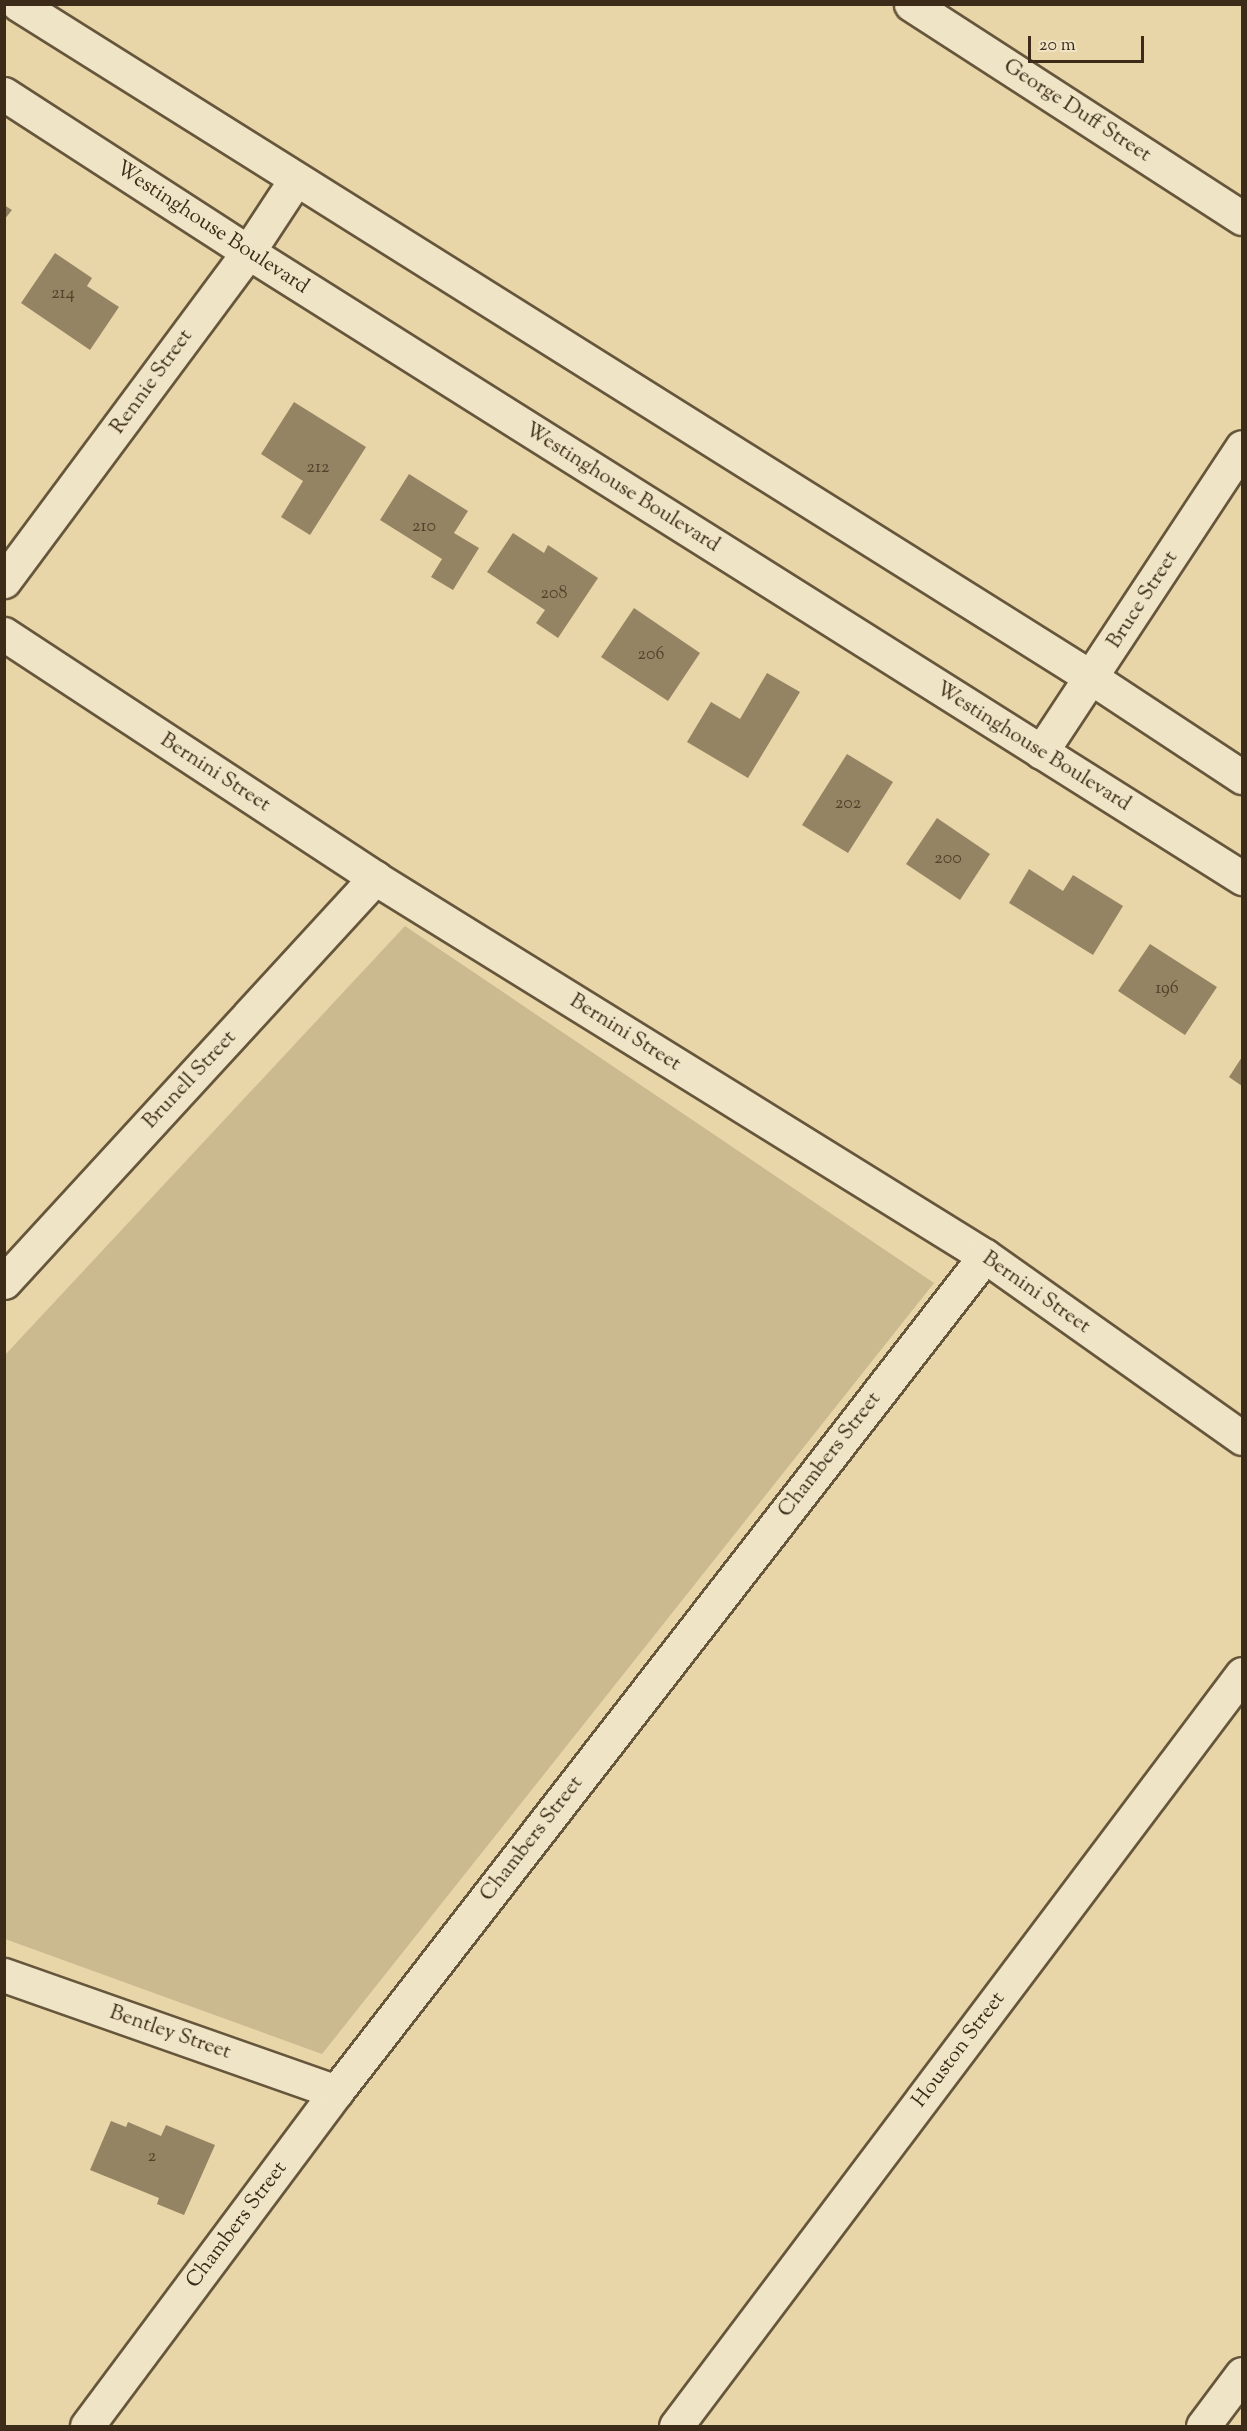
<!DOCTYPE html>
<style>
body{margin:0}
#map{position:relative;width:1247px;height:2431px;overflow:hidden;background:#e8d6a8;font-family:"Sorts Mill Goudy",serif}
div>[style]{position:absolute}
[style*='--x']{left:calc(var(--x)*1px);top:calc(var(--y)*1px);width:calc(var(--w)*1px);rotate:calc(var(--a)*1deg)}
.green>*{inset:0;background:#cbb990}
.building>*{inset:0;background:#958463}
.roads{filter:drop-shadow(2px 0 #66563c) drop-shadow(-2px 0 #66563c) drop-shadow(0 2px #66563c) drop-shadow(0 -2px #66563c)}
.minor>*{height:33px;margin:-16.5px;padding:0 16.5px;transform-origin:16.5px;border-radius:16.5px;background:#f0e4c6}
span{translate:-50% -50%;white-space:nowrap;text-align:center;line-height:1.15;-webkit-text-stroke:5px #f0e4c6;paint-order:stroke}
.number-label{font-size:18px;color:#52412b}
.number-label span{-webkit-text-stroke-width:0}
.street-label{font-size:21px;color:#3b2b18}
.frame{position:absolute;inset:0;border:6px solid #3b2b18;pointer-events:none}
.scale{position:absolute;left:1028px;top:36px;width:116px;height:27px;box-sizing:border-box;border:3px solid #3b2b18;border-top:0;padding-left:8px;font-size:18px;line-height:21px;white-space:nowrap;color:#3b2b18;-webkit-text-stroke:4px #f0e4c6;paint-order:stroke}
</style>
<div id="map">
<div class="green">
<div style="clip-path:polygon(405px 926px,934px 1283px,322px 2054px,5px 1939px,5px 1355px)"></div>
</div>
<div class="building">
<div style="clip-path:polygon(4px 205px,12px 210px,4px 220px)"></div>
<div style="clip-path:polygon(55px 253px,92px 278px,87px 286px,119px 307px,90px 350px,21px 303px)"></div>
<div style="clip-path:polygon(294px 402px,366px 447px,310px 535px,281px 517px,303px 481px,261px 454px)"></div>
<div style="clip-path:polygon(409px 474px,468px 511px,454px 533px,479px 548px,453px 590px,431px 577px,442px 559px,380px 520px)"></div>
<div style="clip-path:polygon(513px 533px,544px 553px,548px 545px,598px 578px,558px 638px,536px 623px,545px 610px,487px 572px)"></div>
<div style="clip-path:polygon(634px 608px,700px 653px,668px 701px,601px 657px)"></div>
<div style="clip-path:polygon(767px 673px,800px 692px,748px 778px,687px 742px,711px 702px,740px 719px)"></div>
<div style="clip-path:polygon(847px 754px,893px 782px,848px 853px,802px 825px)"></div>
<div style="clip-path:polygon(937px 818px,990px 854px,960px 900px,906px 864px)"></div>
<div style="clip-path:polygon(1029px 869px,1063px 891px,1073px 875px,1123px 906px,1093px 955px,1009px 903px)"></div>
<div style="clip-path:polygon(1150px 944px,1217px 987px,1185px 1035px,1118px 991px)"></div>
<div style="clip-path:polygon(1242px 1057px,1242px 1086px,1229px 1077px)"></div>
<div style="clip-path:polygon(111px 2121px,126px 2127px,128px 2122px,161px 2136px,166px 2125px,215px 2145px,184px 2215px,157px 2204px,159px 2198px,90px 2170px)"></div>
</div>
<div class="roads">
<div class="minor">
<div style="--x:18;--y:4;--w:1268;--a:32.11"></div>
<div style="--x:1092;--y:678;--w:180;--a:33.4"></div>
<div style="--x:911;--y:4;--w:394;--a:32.9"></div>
<div style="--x:4;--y:94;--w:291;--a:32.9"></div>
<div style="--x:248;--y:252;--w:1175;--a:32.2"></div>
<div style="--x:4;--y:581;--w:410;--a:-53.4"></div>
<div style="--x:248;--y:252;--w:87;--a:-56.7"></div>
<div style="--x:4;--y:634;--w:444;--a:33.3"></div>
<div style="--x:375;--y:878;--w:718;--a:31.79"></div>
<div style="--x:985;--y:1256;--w:315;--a:35.3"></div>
<div style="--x:1041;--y:752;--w:365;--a:-56.6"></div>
<div style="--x:4;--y:1282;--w:549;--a:-47.44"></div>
<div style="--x:4;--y:1975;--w:352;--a:19.4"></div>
<div style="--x:87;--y:2426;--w:417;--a:-53.3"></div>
<div style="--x:336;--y:2092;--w:1058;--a:-52.18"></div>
<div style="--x:676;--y:2426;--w:941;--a:-53.03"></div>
<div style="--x:1203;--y:2426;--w:65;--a:-53.1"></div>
</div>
</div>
<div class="number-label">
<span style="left:63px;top:294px">214</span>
<span style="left:318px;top:468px">212</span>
<span style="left:424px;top:527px">210</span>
<span style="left:554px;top:594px">208</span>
<span style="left:651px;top:655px">206</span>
<span style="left:848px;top:804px">202</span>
<span style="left:948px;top:859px">200</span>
<span style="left:1167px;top:989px">196</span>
<span style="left:152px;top:2157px">2</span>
</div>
<div class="street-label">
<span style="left:1077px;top:111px;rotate:33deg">George Duff Street</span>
<span style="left:212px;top:228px;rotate:33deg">Westinghouse Boulevard</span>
<span style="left:152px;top:382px;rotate:-54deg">Rennie Street</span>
<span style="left:622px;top:488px;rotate:32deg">Westinghouse Boulevard</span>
<span style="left:1143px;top:600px;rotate:-57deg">Bruce Street</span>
<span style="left:1033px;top:747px;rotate:32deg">Westinghouse Boulevard</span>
<span style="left:215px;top:773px;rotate:33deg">Bernini Street</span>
<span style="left:625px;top:1033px;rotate:32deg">Bernini Street</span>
<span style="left:190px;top:1080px;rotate:-47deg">Brunell Street</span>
<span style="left:1036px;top:1293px;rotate:35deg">Bernini Street</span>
<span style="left:830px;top:1455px;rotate:-52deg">Chambers Street</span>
<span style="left:532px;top:1839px;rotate:-52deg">Chambers Street</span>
<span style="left:170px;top:2033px;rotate:19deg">Bentley Street</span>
<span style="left:959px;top:2050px;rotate:-53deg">Houston Street</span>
<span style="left:237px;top:2225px;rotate:-53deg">Chambers Street</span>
</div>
<div class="frame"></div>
<div class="scale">20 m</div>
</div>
